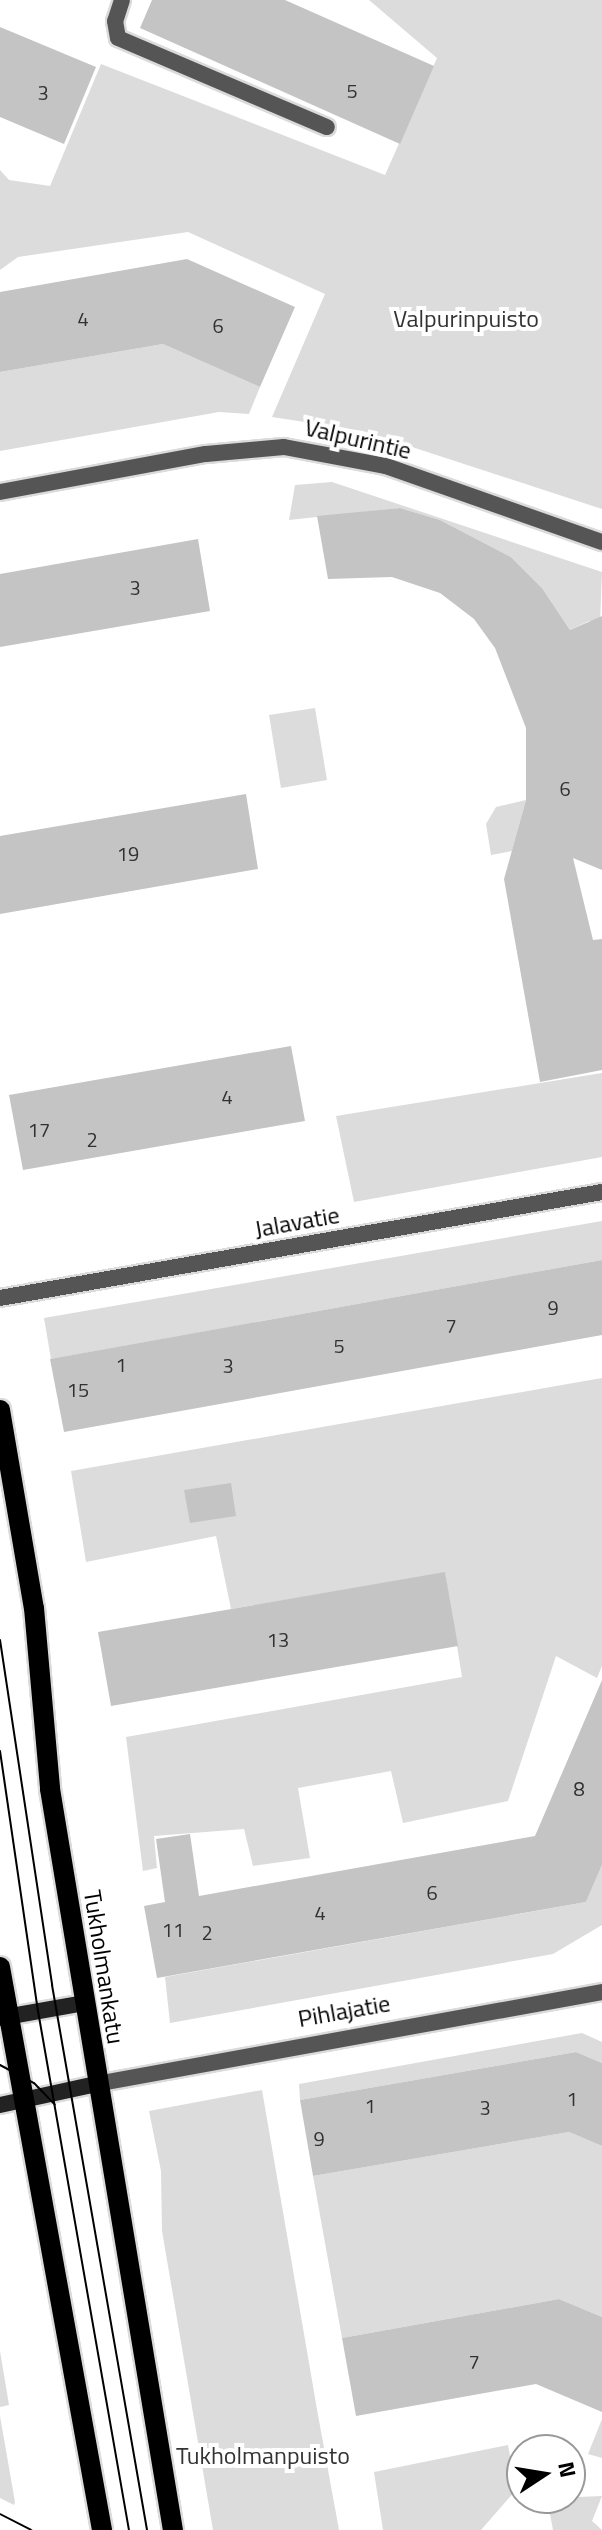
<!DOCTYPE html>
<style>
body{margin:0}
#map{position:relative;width:602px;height:2530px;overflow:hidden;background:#fff;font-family:"Titillium Web",sans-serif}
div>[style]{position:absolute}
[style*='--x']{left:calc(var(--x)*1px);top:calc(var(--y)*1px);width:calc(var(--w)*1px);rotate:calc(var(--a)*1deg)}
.green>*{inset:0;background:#dcdcdc}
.building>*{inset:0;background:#c4c4c4}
.roads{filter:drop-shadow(2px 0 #dbdbdb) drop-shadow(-2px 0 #dbdbdb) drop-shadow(0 2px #dbdbdb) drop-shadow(0 -2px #dbdbdb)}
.street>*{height:16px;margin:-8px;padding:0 8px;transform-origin:8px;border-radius:8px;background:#555}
.secondary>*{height:16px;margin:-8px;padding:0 8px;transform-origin:8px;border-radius:8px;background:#222}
.primary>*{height:20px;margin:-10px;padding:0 10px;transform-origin:10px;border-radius:10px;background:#000}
.tram>*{height:2px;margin:-1px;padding:0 1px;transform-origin:1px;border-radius:1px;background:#000}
span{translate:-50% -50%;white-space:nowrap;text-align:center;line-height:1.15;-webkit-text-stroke:8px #fff;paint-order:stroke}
.number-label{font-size:20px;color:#313131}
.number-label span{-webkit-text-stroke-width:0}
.park-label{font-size:24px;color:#333}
.street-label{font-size:24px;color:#000}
.north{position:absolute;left:506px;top:2434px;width:80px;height:80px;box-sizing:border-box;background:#fff;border:2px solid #999;border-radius:50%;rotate:78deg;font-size:22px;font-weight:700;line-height:32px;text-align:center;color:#000}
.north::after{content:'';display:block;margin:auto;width:28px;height:36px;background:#000;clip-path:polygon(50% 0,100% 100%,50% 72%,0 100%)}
</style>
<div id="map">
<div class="green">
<div style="clip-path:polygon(369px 0,602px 0,602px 509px,363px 431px,272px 417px,325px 294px,188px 232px,18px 257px,0 270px,0 170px,9px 180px,50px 186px,101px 64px,385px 175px,437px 58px)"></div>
<div style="clip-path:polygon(163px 344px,260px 387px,249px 414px,219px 412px,0 451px,0 372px)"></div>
<div style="clip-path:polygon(332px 482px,602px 572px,600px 624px,589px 621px,570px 630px,542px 588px,511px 557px,440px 520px,400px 508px,289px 520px,295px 485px)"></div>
<div style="clip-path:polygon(315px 708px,327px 780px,281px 788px,269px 715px)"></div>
<div style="clip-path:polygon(526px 800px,512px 851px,491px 855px,486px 824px,496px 807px)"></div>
<div style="clip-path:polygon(602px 1073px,602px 1157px,354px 1202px,336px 1116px)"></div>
<div style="clip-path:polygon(602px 1221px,602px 1260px,51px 1359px,44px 1318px)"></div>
<div style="clip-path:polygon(602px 1378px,602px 1666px,597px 1678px,556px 1656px,508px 1801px,403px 1823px,391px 1771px,298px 1788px,310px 1858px,253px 1866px,244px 1829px,154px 1836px,157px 1868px,143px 1871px,126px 1737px,462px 1677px,445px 1573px,231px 1609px,216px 1536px,86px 1562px,71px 1471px)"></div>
<div style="clip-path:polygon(602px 1865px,602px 1925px,553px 1954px,170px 2023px,165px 1977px,586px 1902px)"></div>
<div style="clip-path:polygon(582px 2033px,602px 2042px,602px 2063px,576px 2052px,300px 2100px,299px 2084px)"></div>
<div style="clip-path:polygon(262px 2090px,318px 2415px,339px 2530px,213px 2530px,162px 2231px,161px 2171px,149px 2111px)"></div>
<div style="clip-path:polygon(569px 2132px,602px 2146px,602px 2317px,559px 2299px,342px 2338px,313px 2176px)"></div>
<div style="clip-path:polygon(0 2351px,9px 2405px,0 2407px)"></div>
<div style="clip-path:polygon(0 2416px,15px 2502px,14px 2505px,0 2498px)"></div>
<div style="clip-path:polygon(602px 2419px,602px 2458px,588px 2454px)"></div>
<div style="clip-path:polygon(508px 2445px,516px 2490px,481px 2530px,383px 2530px,374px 2472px)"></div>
<div style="clip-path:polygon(602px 2496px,592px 2521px,602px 2530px,553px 2530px,549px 2509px,554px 2498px)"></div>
</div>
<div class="building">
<div style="clip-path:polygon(152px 0,285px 0,434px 66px,400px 144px,140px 28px)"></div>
<div style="clip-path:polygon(0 27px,96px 67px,64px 144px,0 117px)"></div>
<div style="clip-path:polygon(187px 259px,295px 307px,260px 387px,163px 344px,0 372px,0 292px)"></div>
<div style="clip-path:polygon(400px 508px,440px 520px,511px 557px,542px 588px,570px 630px,602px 616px,602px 870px,573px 858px,593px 940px,602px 939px,602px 1070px,540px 1082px,504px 879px,526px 800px,526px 728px,495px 648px,474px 619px,440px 593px,392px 577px,328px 579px,317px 516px)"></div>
<div style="clip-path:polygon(198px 539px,210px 611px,0 647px,0 574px)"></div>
<div style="clip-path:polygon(246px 794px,258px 869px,0 914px,0 836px)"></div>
<div style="clip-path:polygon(291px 1046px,305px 1121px,23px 1170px,9px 1095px)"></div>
<div style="clip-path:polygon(602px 1260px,602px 1335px,64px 1432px,50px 1359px)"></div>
<div style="clip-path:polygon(231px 1483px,236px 1516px,190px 1523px,184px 1490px)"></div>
<div style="clip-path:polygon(445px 1572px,458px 1646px,111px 1706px,98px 1632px)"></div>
<div style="clip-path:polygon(602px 1680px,602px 1865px,586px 1902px,157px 1978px,144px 1906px,165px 1902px,156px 1839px,190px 1834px,199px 1896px,535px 1836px)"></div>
<div style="clip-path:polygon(576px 2052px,602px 2063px,602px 2146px,569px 2132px,313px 2176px,300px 2100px)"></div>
<div style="clip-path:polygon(559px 2299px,602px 2317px,602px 2412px,536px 2384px,356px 2416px,342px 2338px)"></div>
</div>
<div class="roads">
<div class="street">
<div style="--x:122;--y:0;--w:22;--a:108"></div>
<div style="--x:115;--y:21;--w:17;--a:80"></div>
<div style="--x:118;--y:38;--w:227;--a:23.1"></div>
<div style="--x:0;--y:492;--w:209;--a:-10.5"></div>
<div style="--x:206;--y:454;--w:78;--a:-5.1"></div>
<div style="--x:284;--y:447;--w:104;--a:10.6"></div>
<div style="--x:386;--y:466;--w:229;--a:19.4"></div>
<div style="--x:0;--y:1298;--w:611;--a:-9.99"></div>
<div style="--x:96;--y:2084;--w:514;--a:-10.3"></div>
</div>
<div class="secondary">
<div style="--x:0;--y:2018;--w:85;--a:-10.1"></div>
<div style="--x:0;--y:2105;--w:98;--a:-12.3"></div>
</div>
<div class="primary">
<div style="--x:0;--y:1410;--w:201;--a:80.3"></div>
<div style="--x:34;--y:1608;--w:182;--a:84.9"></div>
<div style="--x:50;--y:1789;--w:751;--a:80.58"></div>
<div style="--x:0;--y:1967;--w:572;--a:79.73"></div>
</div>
</div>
<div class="tram">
<div style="--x:0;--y:1640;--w:349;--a:81.4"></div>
<div style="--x:52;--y:1985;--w:553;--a:80.11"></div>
<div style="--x:0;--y:1751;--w:263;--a:81.7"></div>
<div style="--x:38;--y:2011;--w:527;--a:80.06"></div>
<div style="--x:0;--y:2065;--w:38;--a:28"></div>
<div style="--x:34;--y:2083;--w:30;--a:46"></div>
<div style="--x:0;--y:2514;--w:35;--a:27"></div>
</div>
<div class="number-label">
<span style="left:352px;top:90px">5</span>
<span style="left:43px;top:92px">3</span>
<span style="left:83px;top:318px">4</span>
<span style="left:218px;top:325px">6</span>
<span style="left:135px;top:587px">3</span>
<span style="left:565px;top:788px">6</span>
<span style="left:128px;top:853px">19</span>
<span style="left:227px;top:1096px">4</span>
<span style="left:39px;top:1129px">17</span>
<span style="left:92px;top:1139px">2</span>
<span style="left:553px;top:1307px">9</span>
<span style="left:451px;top:1325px">7</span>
<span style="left:339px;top:1345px">5</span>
<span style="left:121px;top:1364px">1</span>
<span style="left:228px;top:1365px">3</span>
<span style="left:78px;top:1389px">15</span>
<span style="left:278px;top:1639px">13</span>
<span style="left:579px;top:1788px">8</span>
<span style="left:432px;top:1892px">6</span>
<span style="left:320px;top:1912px">4</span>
<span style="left:173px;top:1929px">11</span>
<span style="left:207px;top:1932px">2</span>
<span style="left:572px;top:2098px">1</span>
<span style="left:370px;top:2105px">1</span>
<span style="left:485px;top:2107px">3</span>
<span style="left:319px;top:2138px">9</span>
<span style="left:474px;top:2361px">7</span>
</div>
<div class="park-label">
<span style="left:466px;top:319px">Valpurinpuisto</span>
<span style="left:263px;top:2456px">Tukholmanpuisto</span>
</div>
<div class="street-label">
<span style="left:358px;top:439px;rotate:13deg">Valpurintie</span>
<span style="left:297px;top:1222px;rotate:-10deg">Jalavatie</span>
<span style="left:104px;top:1967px;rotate:81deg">Tukholmankatu</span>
<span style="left:344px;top:2011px;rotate:-10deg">Pihlajatie</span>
</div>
<div class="north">N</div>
</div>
